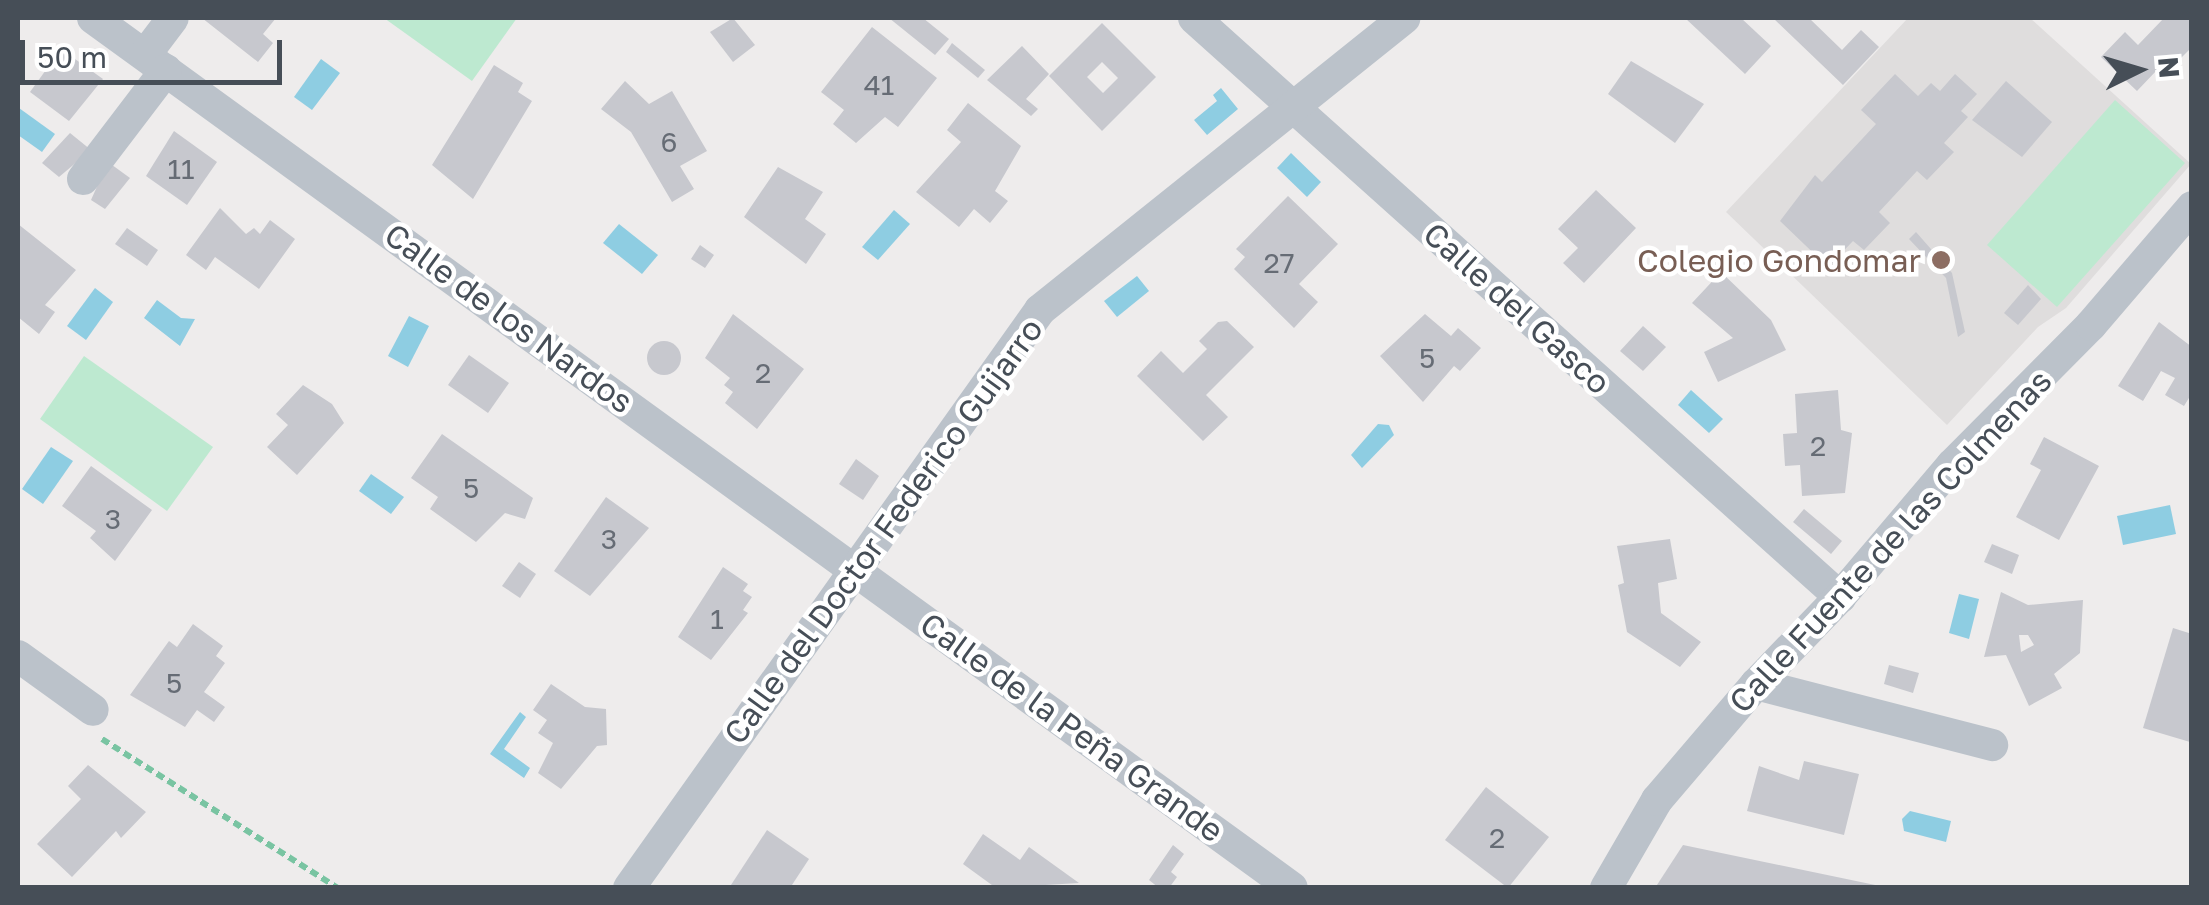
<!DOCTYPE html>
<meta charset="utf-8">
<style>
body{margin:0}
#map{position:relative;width:2209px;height:905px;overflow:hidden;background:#eeecec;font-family:"Golos Text",sans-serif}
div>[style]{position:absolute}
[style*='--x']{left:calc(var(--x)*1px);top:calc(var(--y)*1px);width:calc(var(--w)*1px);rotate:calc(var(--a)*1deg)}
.education>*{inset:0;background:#dfdddd}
.green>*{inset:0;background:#bde9d0}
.water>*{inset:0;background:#8ecde2}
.building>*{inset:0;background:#c7c8ce}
.round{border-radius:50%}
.path>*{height:6px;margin-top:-3px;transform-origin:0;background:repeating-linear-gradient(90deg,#79c4a2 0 8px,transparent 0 13px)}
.minor>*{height:32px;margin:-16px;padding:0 16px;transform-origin:16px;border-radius:16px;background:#bbc2ca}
.dots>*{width:28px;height:28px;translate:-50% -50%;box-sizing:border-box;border:5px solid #fff;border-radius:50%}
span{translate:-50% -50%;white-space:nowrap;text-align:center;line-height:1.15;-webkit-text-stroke:9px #fff;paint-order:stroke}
.number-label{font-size:28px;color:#666c75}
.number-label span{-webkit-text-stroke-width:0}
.education-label{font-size:32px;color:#785e54}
.right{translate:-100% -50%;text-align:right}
.street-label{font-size:32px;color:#464e57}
.frame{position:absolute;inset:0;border:20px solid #464e57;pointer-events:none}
.north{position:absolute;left:2089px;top:20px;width:100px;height:100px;-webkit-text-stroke:8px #fff;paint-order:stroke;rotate:85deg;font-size:28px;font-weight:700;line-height:40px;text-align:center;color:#464e57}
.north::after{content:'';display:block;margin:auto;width:35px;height:45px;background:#464e57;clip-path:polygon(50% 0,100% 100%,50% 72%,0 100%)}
.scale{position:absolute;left:20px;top:40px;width:262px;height:45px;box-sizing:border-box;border:5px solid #464e57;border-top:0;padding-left:12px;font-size:30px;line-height:35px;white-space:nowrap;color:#464e57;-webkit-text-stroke:8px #fff;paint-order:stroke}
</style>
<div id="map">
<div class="education">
<div style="clip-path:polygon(1908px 18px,2030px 18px,2191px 164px,2066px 308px,2038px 327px,1947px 425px,1726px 212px)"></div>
</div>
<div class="green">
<div style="clip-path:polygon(384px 18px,517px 18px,472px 81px)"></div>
<div style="clip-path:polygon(2115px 100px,2185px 163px,2057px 307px,1987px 245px)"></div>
<div style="clip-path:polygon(84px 356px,213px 447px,167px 511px,40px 419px)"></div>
</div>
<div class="water">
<div style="clip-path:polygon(321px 59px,340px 73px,312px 110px,294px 97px)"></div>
<div style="clip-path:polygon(1221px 88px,1238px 109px,1207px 135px,1194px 120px,1217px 101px,1213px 95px)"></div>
<div style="clip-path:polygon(19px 108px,55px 134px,42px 152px,18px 135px)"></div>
<div style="clip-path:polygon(1291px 153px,1321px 182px,1307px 197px,1277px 168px)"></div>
<div style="clip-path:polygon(894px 210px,910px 224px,878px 260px,862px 247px)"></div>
<div style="clip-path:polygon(619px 224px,658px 255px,642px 274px,603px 243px)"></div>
<div style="clip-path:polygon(1137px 276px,1149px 291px,1117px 317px,1104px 301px)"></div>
<div style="clip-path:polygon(95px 288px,113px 302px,86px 340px,67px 326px)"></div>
<div style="clip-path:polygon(157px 300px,181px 318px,195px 319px,180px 346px,144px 318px)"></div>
<div style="clip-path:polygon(409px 316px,429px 326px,408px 367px,388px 356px)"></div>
<div style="clip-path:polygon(1691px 390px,1723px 419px,1709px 433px,1678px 405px)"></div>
<div style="clip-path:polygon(1378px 424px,1389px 425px,1394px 435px,1362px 468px,1351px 455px)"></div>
<div style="clip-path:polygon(51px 447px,73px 461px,43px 504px,22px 489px)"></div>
<div style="clip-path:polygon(371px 474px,404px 497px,391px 514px,359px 491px)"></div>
<div style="clip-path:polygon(2170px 505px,2176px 534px,2123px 545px,2117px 516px)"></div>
<div style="clip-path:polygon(1959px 594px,1979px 599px,1969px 639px,1949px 633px)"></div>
<div style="clip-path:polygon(520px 712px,526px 717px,504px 749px,530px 768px,524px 778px,490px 754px)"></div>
<div style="clip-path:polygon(1910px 811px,1951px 821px,1946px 842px,1904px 831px,1902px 819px)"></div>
</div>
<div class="building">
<div style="clip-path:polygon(202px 18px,276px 18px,263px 34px,273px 43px,258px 62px)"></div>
<div style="clip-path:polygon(733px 18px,755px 45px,733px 62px,710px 32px)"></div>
<div style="clip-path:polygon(889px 18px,923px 18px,949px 39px,935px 55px)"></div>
<div style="clip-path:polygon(1685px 18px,1741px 18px,1771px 46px,1745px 74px)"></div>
<div style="clip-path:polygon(1773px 18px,1809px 18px,1842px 50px,1861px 30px,1879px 47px,1843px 85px)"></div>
<div style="clip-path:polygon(2164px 18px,2192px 18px,2192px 47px,2163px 76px,2157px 70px,2137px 91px,2101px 57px,2125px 32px,2138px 45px)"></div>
<div style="clip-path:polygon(evenodd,1102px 23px,1156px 77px,1102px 131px,1049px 76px,1102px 23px,1102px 62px,1118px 78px,1103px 93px,1087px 77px,1102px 62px)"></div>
<div style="clip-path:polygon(872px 27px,937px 78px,898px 127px,885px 117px,856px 143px,833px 124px,844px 110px,821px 92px)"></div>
<div style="clip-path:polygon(952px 43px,985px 70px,978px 78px,946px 52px)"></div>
<div style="clip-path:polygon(1022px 46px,1049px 74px,1026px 99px,1038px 109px,1031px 116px,987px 80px)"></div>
<div style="clip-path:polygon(61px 49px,103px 79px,69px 121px,30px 92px)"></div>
<div style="clip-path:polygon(1631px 61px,1704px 104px,1675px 143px,1608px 94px)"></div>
<div style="clip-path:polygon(494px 65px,523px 83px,518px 92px,532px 101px,473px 199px,432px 165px)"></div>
<div style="clip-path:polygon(1895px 74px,1918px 96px,1931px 83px,1940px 91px,1955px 74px,1977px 94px,1961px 111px,1968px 117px,1944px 143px,1954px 152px,1927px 180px,1917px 171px,1879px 212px,1890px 223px,1864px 250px,1853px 241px,1828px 267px,1780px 221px,1815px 175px,1822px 182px,1876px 124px,1861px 110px)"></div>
<div style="clip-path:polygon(625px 81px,649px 104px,672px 91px,707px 151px,680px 166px,694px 189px,672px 202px,631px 132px,601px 109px)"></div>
<div style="clip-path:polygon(2006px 81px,2052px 122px,2022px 157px,1972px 120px)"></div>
<div style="clip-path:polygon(968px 103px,1021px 146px,995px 191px,1008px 201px,990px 223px,974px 209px,959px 227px,916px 192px,961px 142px,947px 130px)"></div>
<div style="clip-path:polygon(174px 131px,217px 162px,187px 205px,146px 176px)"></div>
<div style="clip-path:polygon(70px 133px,91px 150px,59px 177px,42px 163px)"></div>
<div style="clip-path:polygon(108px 162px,130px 178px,105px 209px,91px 200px)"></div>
<div style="clip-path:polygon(778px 167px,823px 192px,805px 219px,826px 234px,806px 264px,744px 217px)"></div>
<div style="clip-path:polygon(1596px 190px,1636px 228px,1584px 283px,1563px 263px,1578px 248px,1558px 229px)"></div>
<div style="clip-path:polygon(1288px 196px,1338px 244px,1299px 284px,1318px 302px,1294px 328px,1234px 269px,1245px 257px,1236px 249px)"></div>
<div style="clip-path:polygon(220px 208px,246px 234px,254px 228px,260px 234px,270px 220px,295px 239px,259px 289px,215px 257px,206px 270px,186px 255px)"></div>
<div style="clip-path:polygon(18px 224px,76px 270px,45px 305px,55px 312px,39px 334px,18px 317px)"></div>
<div style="clip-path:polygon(127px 228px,158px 250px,147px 266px,115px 244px)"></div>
<div style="clip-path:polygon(1916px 232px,1952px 273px,1965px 332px,1958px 337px,1946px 278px,1909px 239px)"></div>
<div style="clip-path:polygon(700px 245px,714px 255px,705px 268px,691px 259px)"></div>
<div style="clip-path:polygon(1721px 272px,1771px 320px,1786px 350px,1718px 382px,1704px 352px,1733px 338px,1692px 303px)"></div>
<div style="clip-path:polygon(2028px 285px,2041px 299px,2018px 325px,2004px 313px)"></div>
<div style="clip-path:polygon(733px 314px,804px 369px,757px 429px,725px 403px,733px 392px,724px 385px,730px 378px,705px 358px)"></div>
<div style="clip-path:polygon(1425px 314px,1451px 336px,1458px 328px,1481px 348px,1460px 371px,1454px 366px,1423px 402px,1380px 356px)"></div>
<div style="clip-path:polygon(1227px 321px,1254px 347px,1206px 395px,1228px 417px,1203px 441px,1137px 376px,1161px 351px,1183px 373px,1207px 349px,1199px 341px,1218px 322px)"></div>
<div style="clip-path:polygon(2159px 322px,2192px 347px,2192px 393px,2184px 406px,2165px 395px,2175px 378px,2161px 371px,2143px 401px,2118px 386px)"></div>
<div style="clip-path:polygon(1643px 326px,1666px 347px,1643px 371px,1620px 351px)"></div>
<div class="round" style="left:647px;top:341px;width:34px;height:34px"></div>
<div style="clip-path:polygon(469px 355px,509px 383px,488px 413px,448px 385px)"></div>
<div style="clip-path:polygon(303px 385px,332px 404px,344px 423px,297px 475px,267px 447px,288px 425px,276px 414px)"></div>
<div style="clip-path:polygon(1838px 390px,1841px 430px,1852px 433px,1845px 493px,1802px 496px,1800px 465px,1785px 466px,1783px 434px,1797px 433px,1795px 394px)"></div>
<div style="clip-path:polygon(442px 434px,533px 498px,525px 519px,505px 513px,476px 542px,430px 509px,438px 497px,411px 478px)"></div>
<div style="clip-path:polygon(2044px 437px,2099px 466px,2059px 540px,2016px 517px,2041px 470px,2030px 464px)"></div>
<div style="clip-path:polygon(856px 459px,879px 476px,863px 500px,839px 484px)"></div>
<div style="clip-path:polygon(91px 466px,152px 510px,115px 561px,90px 538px,96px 531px,62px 506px)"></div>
<div style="clip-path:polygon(606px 497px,649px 528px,590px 596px,554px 571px)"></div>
<div style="clip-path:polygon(1804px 509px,1842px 541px,1831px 554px,1793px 522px)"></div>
<div style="clip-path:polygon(1670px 539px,1677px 579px,1658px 583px,1661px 613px,1701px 642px,1680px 667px,1627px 632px,1618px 585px,1624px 583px,1617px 546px)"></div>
<div style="clip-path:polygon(1992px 544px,2019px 555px,2012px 574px,1984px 562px)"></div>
<div style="clip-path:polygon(519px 562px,536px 574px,520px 598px,502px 586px)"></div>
<div style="clip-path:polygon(723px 567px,748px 584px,743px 591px,752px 597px,743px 610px,748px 613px,711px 660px,678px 637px)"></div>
<div style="clip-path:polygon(evenodd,2001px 592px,2028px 605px,2083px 600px,2080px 653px,2054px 674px,2062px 688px,2029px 706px,2006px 655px,1984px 657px,2001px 592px,2019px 635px,2028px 635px,2034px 645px,2021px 652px,2019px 635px)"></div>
<div style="clip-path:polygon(193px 624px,223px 646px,216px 656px,225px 663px,204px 692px,225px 707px,214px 722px,197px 710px,185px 727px,130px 695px,169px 641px,177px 647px)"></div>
<div style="clip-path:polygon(2173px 628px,2192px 634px,2190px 742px,2143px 728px)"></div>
<div style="clip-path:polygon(1889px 665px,1919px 673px,1913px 693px,1884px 684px)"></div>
<div style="clip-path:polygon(551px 684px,585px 707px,606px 709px,607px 745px,597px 746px,561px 789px,538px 773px,553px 743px,538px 733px,547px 720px,533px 710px)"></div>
<div style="clip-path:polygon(1804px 761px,1859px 774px,1844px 835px,1747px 811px,1759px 766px,1799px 780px)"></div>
<div style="clip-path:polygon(88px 765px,146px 812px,121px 838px,116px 831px,72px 877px,37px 844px,81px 799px,68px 786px)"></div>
<div style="clip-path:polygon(1486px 787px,1549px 837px,1508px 888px,1445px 840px)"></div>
<div style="clip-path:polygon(767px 830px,809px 859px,790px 888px,729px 888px)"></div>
<div style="clip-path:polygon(983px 834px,1020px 860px,1029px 847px,1079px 883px,996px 888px,963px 864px)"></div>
<div style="clip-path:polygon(1173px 845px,1184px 854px,1171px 872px,1177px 877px,1169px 888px,1159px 888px,1149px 880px)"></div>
<div style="clip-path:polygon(1683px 845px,1880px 886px,1880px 888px,1655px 888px)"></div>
</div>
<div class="path">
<div style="--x:102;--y:739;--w:279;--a:32.3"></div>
</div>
<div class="minor">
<div style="--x:93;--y:18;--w:1481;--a:35.96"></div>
<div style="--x:1194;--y:18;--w:868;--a:41.87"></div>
<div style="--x:145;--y:55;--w:46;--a:-52.9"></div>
<div style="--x:83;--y:179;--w:137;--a:-52.7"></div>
<div style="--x:18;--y:656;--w:92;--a:35.8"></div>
<div style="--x:1756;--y:684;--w:244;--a:14.5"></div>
<div style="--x:629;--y:888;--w:709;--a:-54.58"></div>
<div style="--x:1040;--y:310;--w:467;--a:-38.7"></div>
<div style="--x:1606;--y:888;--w:102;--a:-59.9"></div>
<div style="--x:1657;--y:800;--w:153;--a:-49.5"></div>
<div style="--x:1756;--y:684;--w:121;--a:-46"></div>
<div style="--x:1840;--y:597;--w:173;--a:-49.7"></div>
<div style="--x:1952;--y:465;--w:197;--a:-45.2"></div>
<div style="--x:2091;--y:325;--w:155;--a:-49.4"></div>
</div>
<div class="dots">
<div style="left:1941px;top:260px;background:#8d6e63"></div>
</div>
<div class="number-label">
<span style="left:879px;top:85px">41</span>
<span style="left:669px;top:142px">6</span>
<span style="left:181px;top:169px">11</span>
<span style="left:1279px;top:263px">27</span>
<span style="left:1427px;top:358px">5</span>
<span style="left:763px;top:373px">2</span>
<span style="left:1818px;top:446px">2</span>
<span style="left:471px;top:488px">5</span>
<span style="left:113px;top:519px">3</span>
<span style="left:609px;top:539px">3</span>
<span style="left:717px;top:619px">1</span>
<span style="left:174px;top:683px">5</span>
<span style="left:1497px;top:838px">2</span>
</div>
<div class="education-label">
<span class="right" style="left:1921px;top:260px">Colegio Gondomar</span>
</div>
<div class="street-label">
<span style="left:1517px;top:308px;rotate:42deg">Calle del Gasco</span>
<span style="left:509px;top:318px;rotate:36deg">Calle de los Nardos</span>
<span style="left:883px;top:531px;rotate:-54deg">Calle del Doctor Federico Guijarro</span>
<span style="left:1890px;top:541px;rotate:-47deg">Calle Fuente de las Colmenas</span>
<span style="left:1072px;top:727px;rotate:36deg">Calle de la Peña Grande</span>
</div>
<div class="frame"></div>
<div class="north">N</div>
<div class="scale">50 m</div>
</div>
